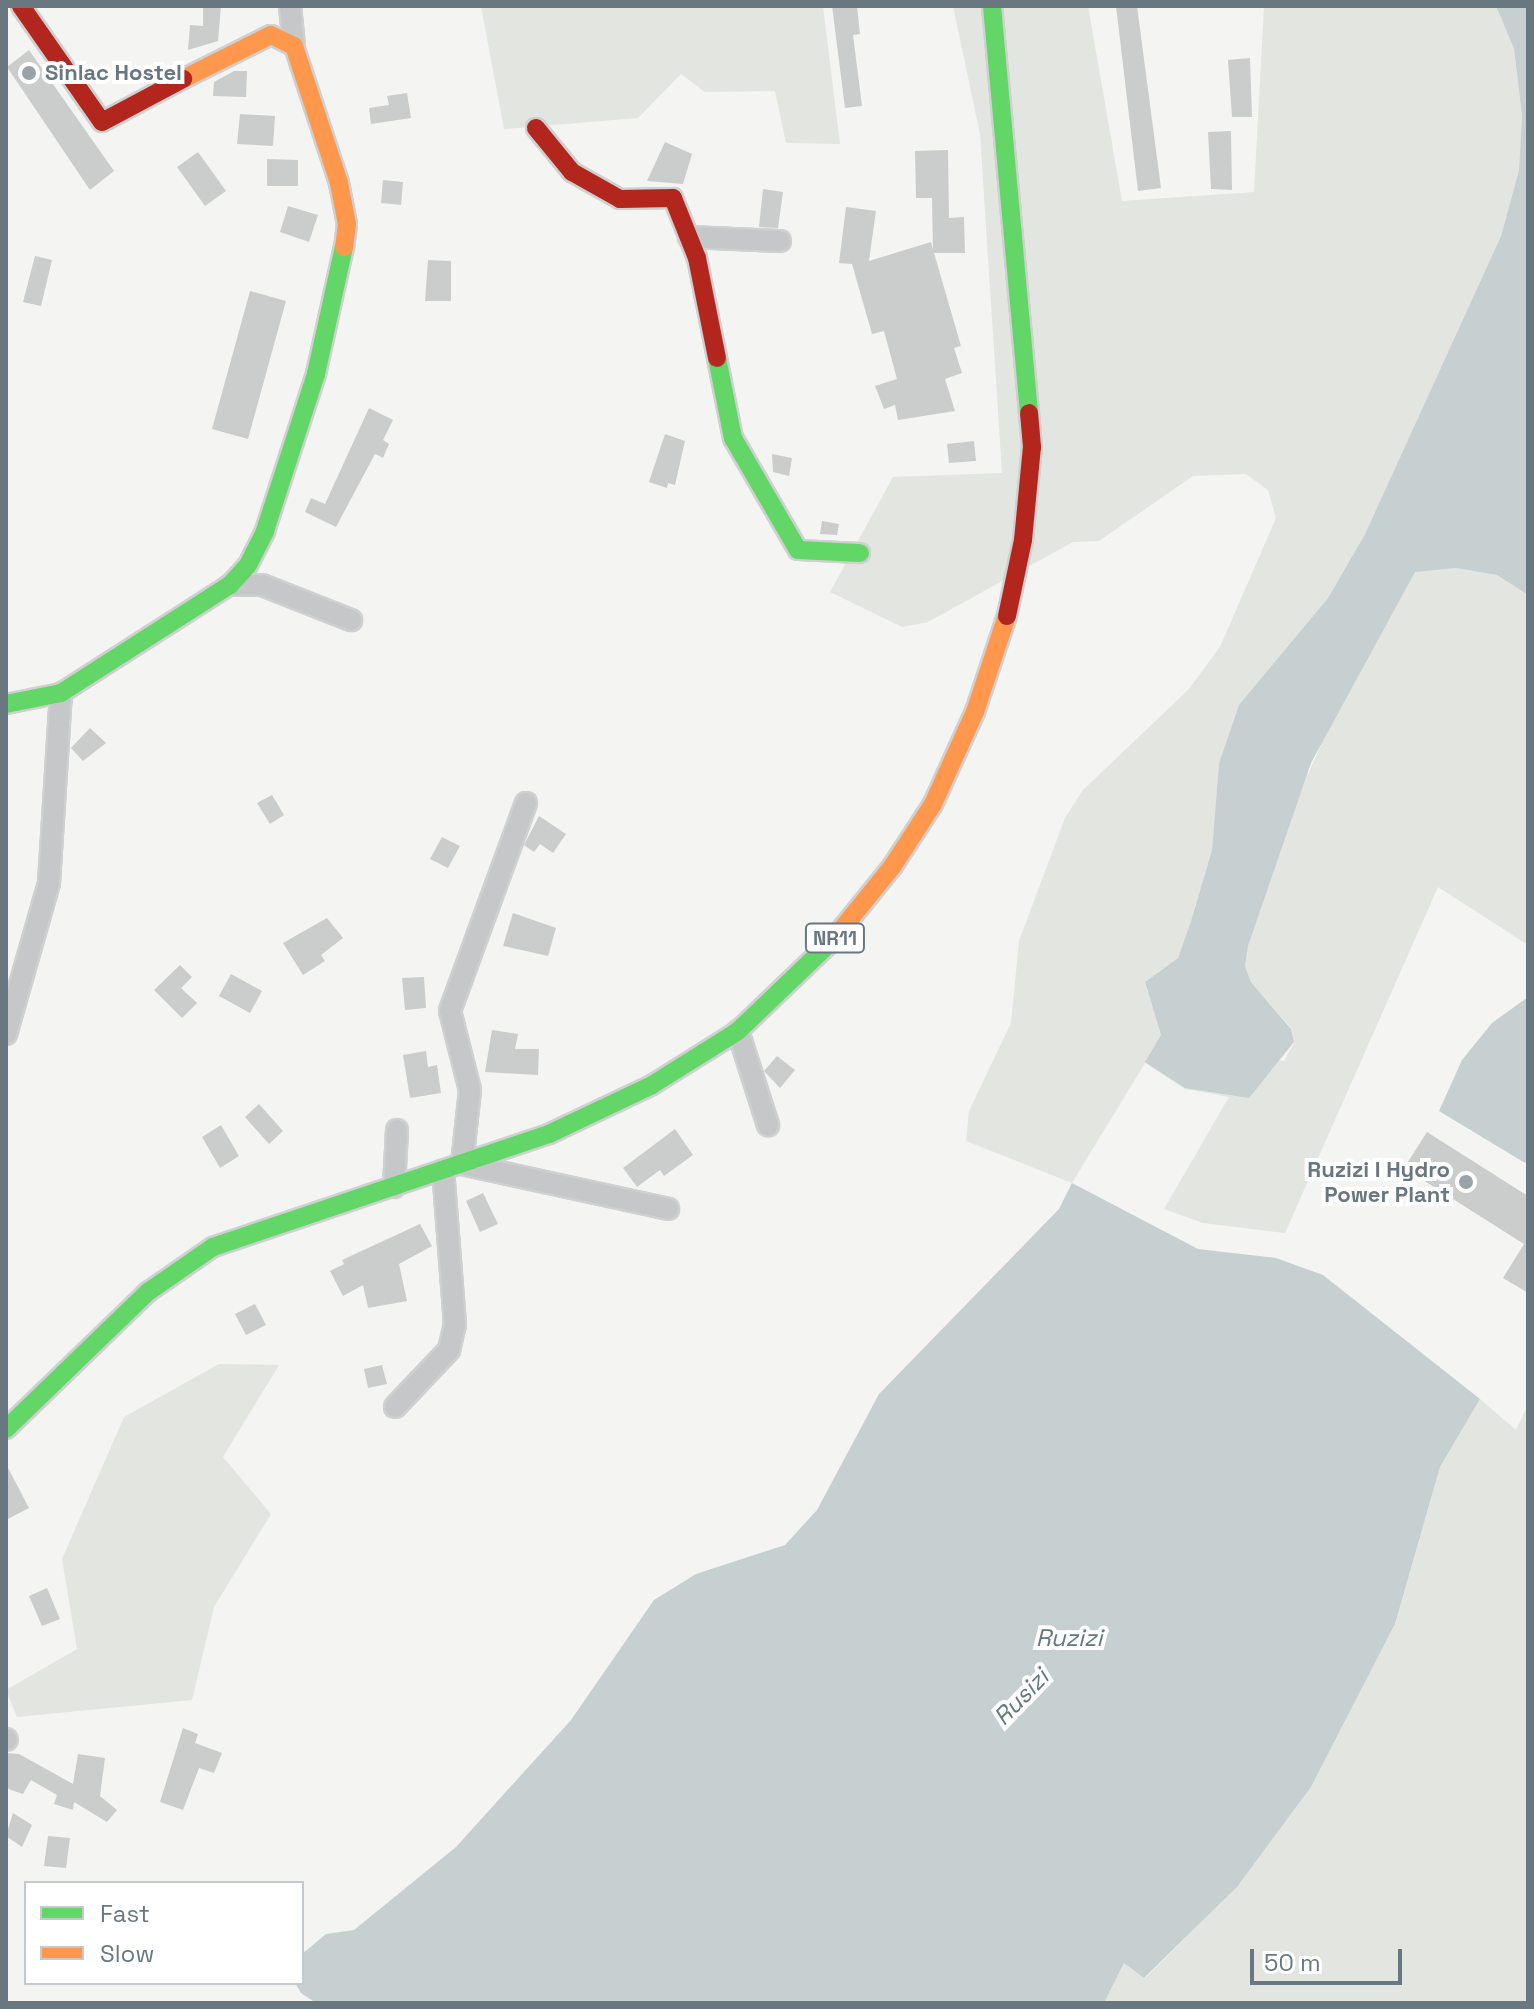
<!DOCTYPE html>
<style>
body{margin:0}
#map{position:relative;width:1534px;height:2009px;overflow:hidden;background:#f4f4f3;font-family:"Space Grotesk",sans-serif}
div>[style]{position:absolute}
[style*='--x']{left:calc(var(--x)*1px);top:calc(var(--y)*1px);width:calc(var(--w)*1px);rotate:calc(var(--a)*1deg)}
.green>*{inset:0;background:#e3e5e1}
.water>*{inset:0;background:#c6d0d1}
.building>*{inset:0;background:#cbcccc}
.roads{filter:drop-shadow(2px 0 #cfd0d0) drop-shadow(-2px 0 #cfd0d0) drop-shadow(0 2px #cfd0d0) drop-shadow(0 -2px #cfd0d0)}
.street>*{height:20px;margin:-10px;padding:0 10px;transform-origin:10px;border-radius:10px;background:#c5c7c8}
.fast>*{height:18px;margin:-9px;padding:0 9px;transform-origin:9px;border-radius:9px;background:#63d668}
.slow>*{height:18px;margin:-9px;padding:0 9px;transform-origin:9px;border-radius:9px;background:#ff974d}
.jam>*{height:18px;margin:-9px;padding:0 9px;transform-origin:9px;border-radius:9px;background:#b3261e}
.dots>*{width:22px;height:22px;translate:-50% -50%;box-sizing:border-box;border:4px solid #fff;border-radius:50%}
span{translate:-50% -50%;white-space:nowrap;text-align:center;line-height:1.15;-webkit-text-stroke:8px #fff;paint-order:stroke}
.shield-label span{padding:2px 6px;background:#fff;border:2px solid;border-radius:6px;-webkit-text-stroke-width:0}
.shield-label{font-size:20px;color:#687780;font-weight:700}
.poi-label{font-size:22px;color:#687780;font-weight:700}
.left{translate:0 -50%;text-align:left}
.right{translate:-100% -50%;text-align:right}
.water-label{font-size:24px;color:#63787c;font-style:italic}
.frame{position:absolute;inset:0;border:8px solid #687780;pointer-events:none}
.legend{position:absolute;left:24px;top:1881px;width:280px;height:104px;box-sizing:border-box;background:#fff;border:2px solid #c3c9cc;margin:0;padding:10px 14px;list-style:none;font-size:24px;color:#687780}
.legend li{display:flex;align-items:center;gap:16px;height:40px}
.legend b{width:40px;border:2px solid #c3c9cc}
.scale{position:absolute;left:1250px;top:1949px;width:152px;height:36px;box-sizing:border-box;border:4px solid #687780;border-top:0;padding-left:10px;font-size:24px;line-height:28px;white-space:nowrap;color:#687780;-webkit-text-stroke:6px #fff;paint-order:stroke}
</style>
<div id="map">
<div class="green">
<div style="clip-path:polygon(481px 6px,823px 6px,840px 144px,786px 143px,775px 91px,705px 92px,681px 74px,638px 118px,504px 129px)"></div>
<div style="clip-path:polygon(953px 6px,1088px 6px,1122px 201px,1254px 192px,1264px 6px,1496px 6px,1514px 49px,1522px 116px,1519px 170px,1501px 236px,1365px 534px,1328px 598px,1239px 706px,1219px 763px,1212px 850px,1191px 921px,1178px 958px,1145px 982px,1161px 1035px,1284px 1061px,1294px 1043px,1291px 1028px,1251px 982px,1245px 966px,1248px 946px,1291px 811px,1346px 691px,1415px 571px,1456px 568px,1497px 575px,1528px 595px,1528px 945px,1438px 887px,1285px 1233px,1203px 1223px,1164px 1209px,1229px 1097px,1185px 1089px,1145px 1063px,1072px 1183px,966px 1141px,969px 1111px,1011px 1023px,1019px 941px,1065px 818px,1083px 790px,1188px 690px,1220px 647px,1276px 518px,1268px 490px,1246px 474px,1193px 476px,1099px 541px,1073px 542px,928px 622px,902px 627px,830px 592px,893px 477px,1002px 473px,980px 134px)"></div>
<div style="clip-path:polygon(219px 1364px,279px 1365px,223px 1457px,271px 1514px,214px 1607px,192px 1700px,17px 1717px,6px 1690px,77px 1649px,62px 1559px,124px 1417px)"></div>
<div style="clip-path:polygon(1480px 1399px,1516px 1430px,1528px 1405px,1528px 2003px,1104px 2003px,1124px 1963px,1145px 1978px,1237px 1887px,1311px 1787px,1395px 1624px,1440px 1467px)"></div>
</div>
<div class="water">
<div style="clip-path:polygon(1496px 6px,1528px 6px,1528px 595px,1497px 575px,1456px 568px,1415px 572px,1311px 763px,1248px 946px,1245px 966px,1251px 982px,1291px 1029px,1294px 1042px,1249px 1098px,1185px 1088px,1145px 1062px,1161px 1035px,1145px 982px,1178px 958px,1191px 921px,1212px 850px,1219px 763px,1239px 705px,1328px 598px,1365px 534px,1501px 236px,1519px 170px,1522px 116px,1514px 49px)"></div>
<div style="clip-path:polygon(1528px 997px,1528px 1158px,1525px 1163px,1439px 1111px,1462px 1060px,1492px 1023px)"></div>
<div style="clip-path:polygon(1072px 1183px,1198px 1249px,1276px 1258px,1323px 1275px,1480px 1399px,1440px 1467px,1395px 1624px,1311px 1787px,1237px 1887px,1144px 1978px,1124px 1963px,1104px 2003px,316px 2003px,301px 1993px,295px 1983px,302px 1983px,302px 1954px,326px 1934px,354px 1930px,456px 1847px,571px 1720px,654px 1600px,696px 1574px,785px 1545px,817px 1510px,879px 1394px,1059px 1209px)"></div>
</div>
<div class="building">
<div style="clip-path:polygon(203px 6px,221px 6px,218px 41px,188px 50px,190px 25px,203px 26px)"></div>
<div style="clip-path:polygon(832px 6px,857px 6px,860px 34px,853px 35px,862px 106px,845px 108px)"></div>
<div style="clip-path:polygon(1116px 6px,1137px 6px,1161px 188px,1138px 191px)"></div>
<div style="clip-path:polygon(29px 50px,114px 171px,90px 190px,7px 67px)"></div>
<div style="clip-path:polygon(1250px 58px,1252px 117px,1232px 117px,1228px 60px)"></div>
<div style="clip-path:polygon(234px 71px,247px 71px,246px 97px,213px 96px,214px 82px)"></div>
<div style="clip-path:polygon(407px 93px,411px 118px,371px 124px,369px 108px,389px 105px,387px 96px)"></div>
<div style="clip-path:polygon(240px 114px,275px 116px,273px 146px,237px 144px)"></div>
<div style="clip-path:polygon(1231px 131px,1232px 190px,1211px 189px,1208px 132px)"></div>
<div style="clip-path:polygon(665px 142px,692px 154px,683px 184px,647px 181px)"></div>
<div style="clip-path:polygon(948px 150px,949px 218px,964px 217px,965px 253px,934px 253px,961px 346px,954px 348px,962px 373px,945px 379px,955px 411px,898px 420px,895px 405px,884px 409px,875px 386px,897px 379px,884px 331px,872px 334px,852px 264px,839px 263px,846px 207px,876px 211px,869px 261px,931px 242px,933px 250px,932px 198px,916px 198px,915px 151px)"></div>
<div style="clip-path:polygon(198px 152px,226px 191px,205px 206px,177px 167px)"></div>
<div style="clip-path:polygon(267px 159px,298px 160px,298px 186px,267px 186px)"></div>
<div style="clip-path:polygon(383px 180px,403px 182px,401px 205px,381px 203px)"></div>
<div style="clip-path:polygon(763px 189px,783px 192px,778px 228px,759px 227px)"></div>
<div style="clip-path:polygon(288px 206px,318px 215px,309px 242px,280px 232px)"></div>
<div style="clip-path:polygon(35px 256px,52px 260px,41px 306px,23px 302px)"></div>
<div style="clip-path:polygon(428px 260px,451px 261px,451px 301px,425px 301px)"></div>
<div style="clip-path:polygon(250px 291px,286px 301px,248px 439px,212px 429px)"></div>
<div style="clip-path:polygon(369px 408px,393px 420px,383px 440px,389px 444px,383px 458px,375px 454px,336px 527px,305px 512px,311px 498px,325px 504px)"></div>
<div style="clip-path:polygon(665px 434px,685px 441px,675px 485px,668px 483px,667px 488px,649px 482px)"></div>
<div style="clip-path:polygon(974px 441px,976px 461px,949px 463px,947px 444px)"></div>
<div style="clip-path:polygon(772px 454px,792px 458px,789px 476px,773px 472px)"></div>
<div style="clip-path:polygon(822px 521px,839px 524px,837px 535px,820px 534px)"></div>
<div style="clip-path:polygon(90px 728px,106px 743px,83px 761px,71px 748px)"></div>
<div style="clip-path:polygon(272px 795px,284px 815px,270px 824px,257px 803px)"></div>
<div style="clip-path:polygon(539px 816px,566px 834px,553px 853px,540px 844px,534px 852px,524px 845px)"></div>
<div style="clip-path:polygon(442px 837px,460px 846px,448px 868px,430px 859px)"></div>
<div style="clip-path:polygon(513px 913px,556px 928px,548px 956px,503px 946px)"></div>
<div style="clip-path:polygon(327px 918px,343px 938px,321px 955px,325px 961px,303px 975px,283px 943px)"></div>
<div style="clip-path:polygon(180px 965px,192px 977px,181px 988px,197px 1003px,182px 1018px,154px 990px)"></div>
<div style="clip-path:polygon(231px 974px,262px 991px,250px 1013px,219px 996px)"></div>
<div style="clip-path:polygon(424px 977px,426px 1008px,405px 1010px,402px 978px)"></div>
<div style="clip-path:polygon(492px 1030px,518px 1034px,515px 1049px,539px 1049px,538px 1075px,485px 1072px)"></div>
<div style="clip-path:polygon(426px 1051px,428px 1067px,437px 1065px,441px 1093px,410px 1098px,403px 1055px)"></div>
<div style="clip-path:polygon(777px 1056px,795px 1070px,780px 1088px,764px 1071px)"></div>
<div style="clip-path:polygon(259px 1104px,283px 1131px,269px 1144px,245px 1117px)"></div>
<div style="clip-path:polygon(221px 1125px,239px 1156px,220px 1168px,202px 1137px)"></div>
<div style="clip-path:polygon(675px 1129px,693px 1155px,664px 1176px,660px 1170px,637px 1187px,623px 1168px)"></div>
<div style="clip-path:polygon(1427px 1132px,1528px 1196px,1528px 1293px,1503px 1278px,1524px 1244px,1404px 1168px)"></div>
<div style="clip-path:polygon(483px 1193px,498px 1224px,480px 1232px,466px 1201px)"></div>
<div style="clip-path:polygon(420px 1224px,432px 1246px,399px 1264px,407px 1301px,368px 1308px,363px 1285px,343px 1296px,330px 1271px,344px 1264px,342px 1260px)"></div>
<div style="clip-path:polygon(255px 1304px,266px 1325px,246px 1335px,235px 1314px)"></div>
<div style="clip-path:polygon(382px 1365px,387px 1384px,368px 1388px,364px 1369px)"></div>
<div style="clip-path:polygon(6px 1464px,29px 1508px,6px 1520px)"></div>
<div style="clip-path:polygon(47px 1588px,60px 1619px,42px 1626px,29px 1596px)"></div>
<div style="clip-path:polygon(183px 1728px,198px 1734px,195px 1743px,222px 1753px,214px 1773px,199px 1768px,183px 1810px,160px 1802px)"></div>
<div style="clip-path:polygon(6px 1753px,19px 1754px,73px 1784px,78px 1754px,105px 1758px,100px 1796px,117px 1810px,107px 1822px,74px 1802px,73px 1810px,54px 1804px,57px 1795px,31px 1780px,23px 1794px,11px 1790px,6px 1787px)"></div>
<div style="clip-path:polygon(13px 1813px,32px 1825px,22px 1847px,6px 1836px)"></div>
<div style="clip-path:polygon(48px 1836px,70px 1838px,66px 1868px,44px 1866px)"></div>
</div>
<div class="roads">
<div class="street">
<div style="--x:290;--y:6;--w:40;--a:84.3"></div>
<div style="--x:689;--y:237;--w:91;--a:2.5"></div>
<div style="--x:230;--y:585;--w:32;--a:0"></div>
<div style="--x:262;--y:585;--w:96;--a:21.5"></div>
<div style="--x:526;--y:803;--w:221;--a:110.1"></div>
<div style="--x:450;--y:1011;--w:81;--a:75.8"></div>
<div style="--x:470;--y:1090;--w:74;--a:96.2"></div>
<div style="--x:462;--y:1164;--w:211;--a:12.3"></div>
<div style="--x:738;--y:1031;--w:99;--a:72.3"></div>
<div style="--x:6;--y:1034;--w:157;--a:-74.1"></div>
<div style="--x:49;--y:883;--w:190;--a:-86.4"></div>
<div style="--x:394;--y:1187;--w:57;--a:-87"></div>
<div style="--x:395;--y:1407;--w:79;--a:-46.5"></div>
<div style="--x:449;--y:1350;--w:26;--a:-77"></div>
<div style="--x:455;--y:1325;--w:155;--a:-94.4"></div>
<div style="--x:6;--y:1739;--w:1;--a:45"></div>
</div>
<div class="fast">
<div style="--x:992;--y:6;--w:409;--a:84.8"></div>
<div style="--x:717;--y:358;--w:82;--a:78.7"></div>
<div style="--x:733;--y:438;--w:129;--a:59.9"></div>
<div style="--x:798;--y:550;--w:62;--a:2.8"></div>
<div style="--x:6;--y:704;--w:56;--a:-11.3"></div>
<div style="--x:61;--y:693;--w:201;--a:-32.6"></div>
<div style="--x:230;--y:585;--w:27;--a:-48"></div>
<div style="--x:248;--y:565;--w:38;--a:-63"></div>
<div style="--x:265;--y:531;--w:165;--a:-72"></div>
<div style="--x:316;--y:374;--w:130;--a:-77.6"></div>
<div style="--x:6;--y:1429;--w:197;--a:-44"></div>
<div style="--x:148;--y:1292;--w:79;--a:-34.7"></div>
<div style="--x:213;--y:1247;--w:354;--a:-18.6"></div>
<div style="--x:549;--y:1134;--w:114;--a:-25.4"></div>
<div style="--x:652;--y:1085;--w:102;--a:-32.1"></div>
<div style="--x:738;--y:1031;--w:132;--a:-43.8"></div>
</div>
<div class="slow">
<div style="--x:183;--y:79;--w:98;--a:-26.6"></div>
<div style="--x:271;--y:35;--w:25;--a:26"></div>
<div style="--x:294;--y:46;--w:144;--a:71.8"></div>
<div style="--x:339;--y:183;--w:42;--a:79"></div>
<div style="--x:347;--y:224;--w:23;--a:97"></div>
<div style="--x:833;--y:940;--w:94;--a:-51.1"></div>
<div style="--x:892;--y:867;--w:75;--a:-56.9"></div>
<div style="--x:933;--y:804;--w:101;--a:-65.5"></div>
<div style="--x:975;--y:712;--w:101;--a:-71.6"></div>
</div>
<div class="jam">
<div style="--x:21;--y:6;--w:141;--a:55.1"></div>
<div style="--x:102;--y:122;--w:92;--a:-28"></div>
<div style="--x:536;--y:128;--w:57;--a:50.7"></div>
<div style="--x:572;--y:172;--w:55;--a:29.4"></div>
<div style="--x:620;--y:199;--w:53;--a:-1.1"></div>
<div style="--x:673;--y:198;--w:65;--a:68.2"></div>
<div style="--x:697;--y:258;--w:102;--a:78.7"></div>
<div style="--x:1007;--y:616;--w:78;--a:-78.1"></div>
<div style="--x:1023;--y:540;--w:93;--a:-84.5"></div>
<div style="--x:1032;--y:447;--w:34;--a:-95"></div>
</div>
</div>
<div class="dots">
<div style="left:29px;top:73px;background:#99a3a8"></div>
<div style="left:1466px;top:1182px;background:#99a3a8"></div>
</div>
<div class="shield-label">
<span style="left:835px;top:938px">NR11</span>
</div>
<div class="poi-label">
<span class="left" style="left:45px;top:73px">Sinlac Hostel</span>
<span class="right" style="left:1450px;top:1182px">Ruzizi I Hydro<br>Power Plant</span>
</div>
<div class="water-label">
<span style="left:1069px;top:1638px">Ruzizi</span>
<span style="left:1021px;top:1697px;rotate:-46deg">Rusizi</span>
</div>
<div class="frame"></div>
<ul class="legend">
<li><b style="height:10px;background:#63d668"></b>Fast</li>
<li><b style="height:10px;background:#ff974d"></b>Slow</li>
</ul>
<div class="scale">50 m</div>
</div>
